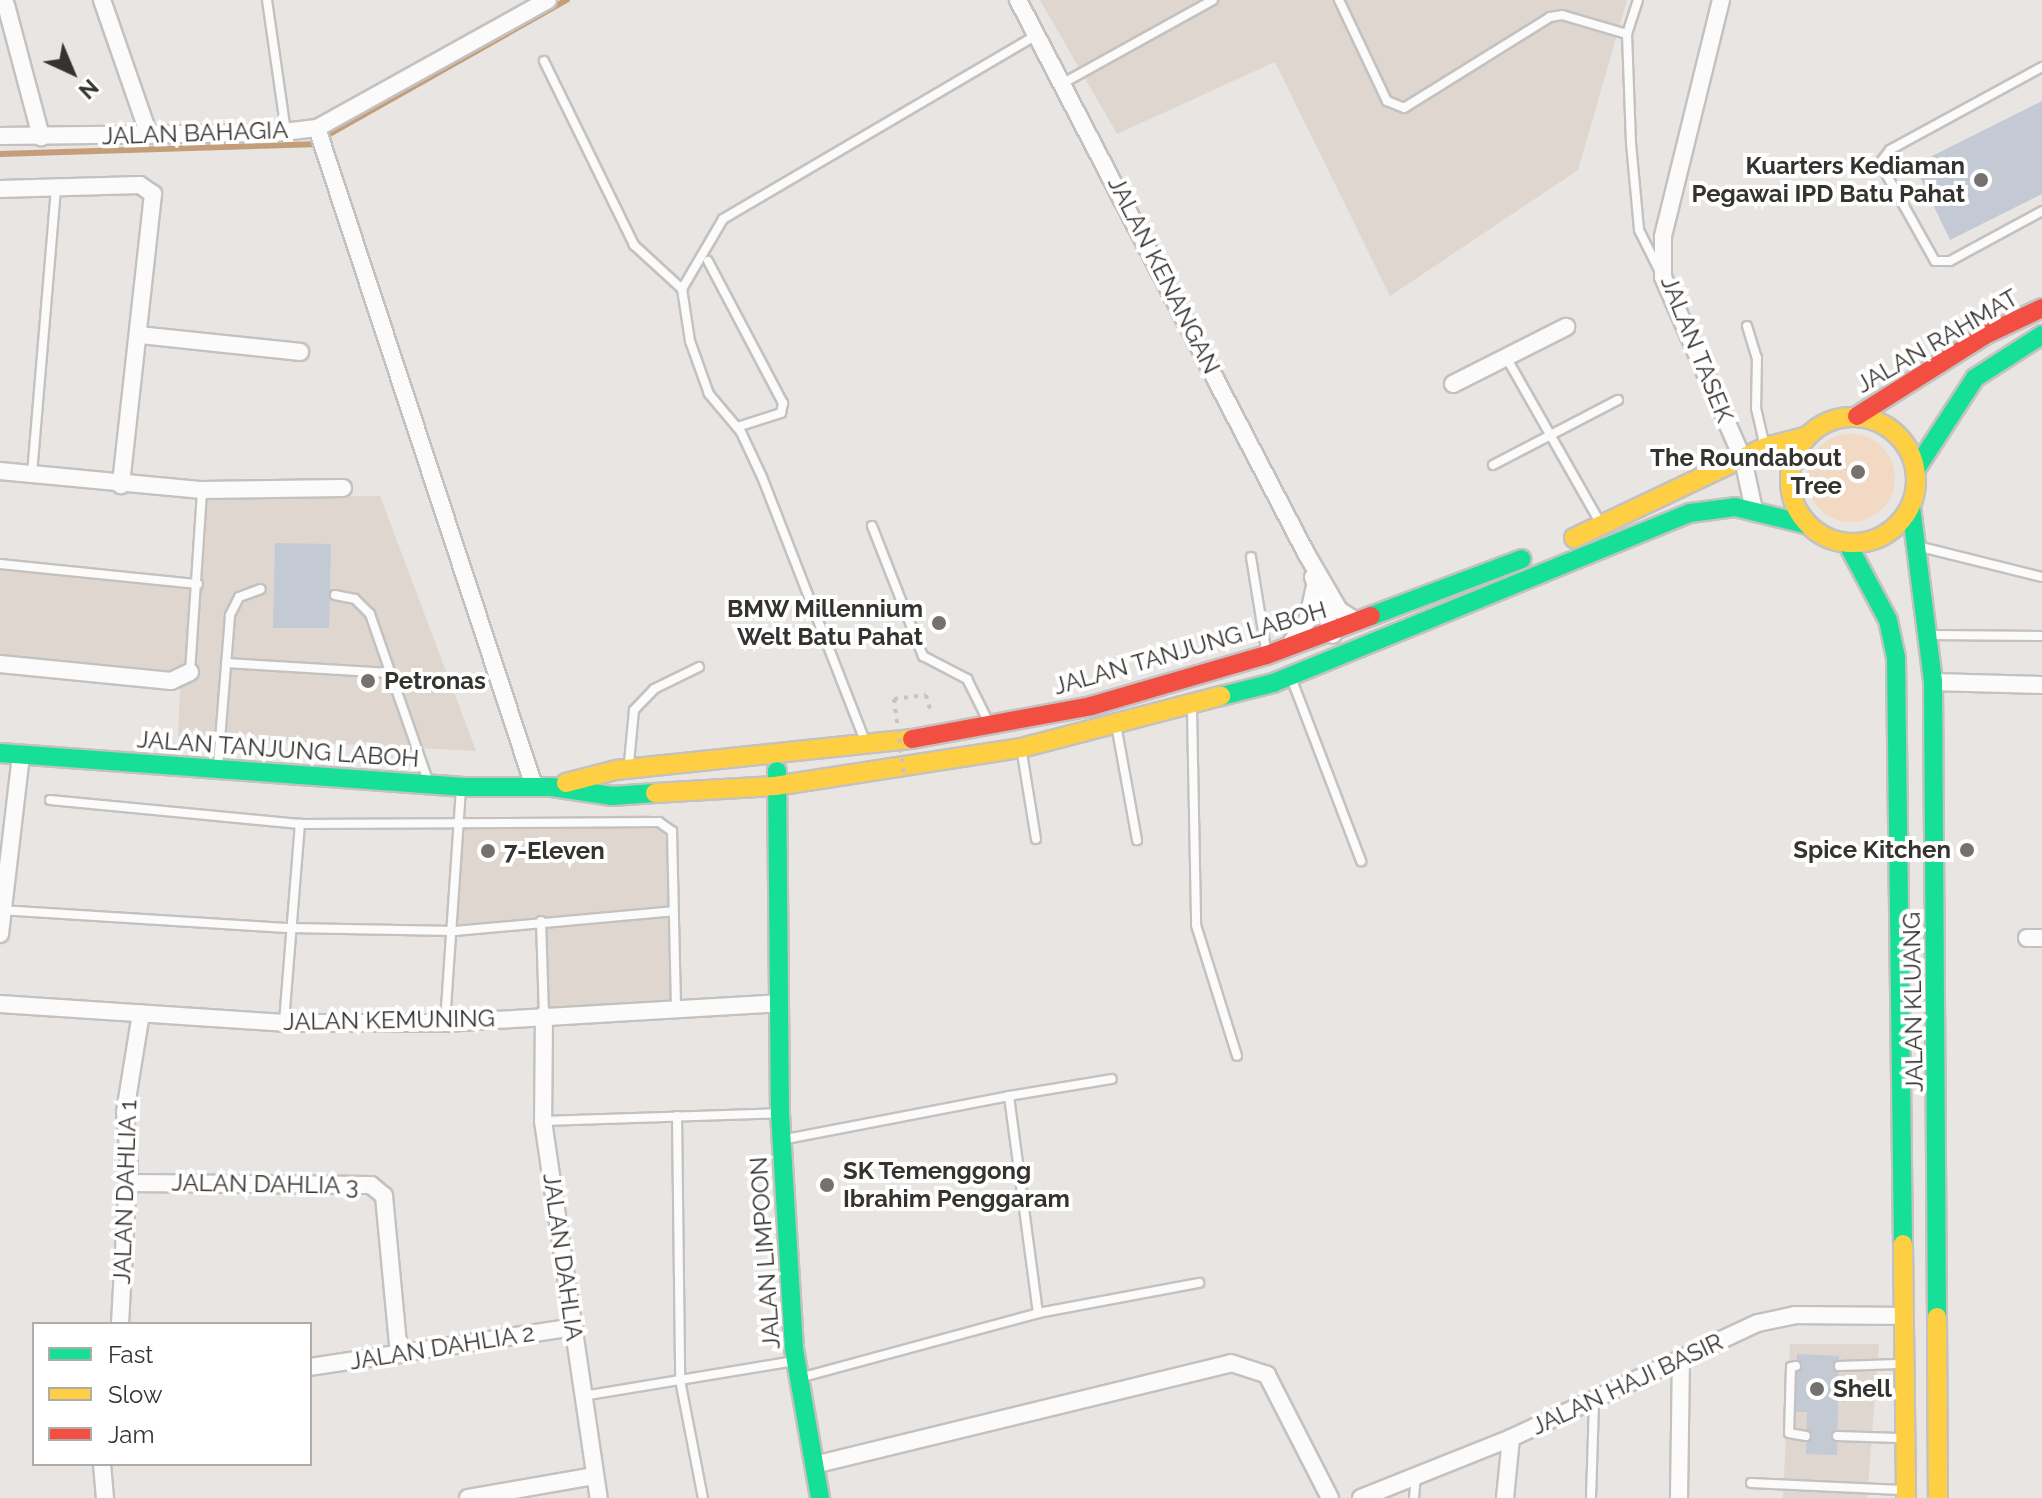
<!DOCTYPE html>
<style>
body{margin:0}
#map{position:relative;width:2042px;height:1498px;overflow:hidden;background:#e8e5e2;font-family:Raleway,sans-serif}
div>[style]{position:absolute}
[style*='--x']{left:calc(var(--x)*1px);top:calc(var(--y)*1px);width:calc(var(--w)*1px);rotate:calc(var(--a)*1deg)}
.built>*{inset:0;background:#ded6cf}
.green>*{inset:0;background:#f1d9c3}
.round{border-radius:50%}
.stream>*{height:6px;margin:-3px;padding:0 3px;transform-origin:3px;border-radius:3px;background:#c49e78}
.building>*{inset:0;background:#c4cad4}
.path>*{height:4px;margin-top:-2px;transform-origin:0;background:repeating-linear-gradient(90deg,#c6c4c4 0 4px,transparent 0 10px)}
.roads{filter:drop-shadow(2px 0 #c4c2c0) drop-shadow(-2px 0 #c4c2c0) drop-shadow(0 2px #c4c2c0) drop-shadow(0 -2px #c4c2c0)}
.lane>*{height:8px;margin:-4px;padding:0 4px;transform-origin:4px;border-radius:4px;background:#fcfbfb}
.street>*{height:16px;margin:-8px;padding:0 8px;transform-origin:8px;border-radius:8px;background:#fcfbfb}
.fast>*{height:18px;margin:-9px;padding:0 9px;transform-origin:9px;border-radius:9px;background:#16e098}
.slow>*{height:18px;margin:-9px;padding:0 9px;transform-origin:9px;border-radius:9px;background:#ffcf43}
.slow>.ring{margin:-9px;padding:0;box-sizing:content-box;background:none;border:18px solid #ffcf43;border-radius:50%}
.jam>*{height:18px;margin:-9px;padding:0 9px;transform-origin:9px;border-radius:9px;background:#f24e42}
.path-bridge>*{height:4px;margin-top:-2px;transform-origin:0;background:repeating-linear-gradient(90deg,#c6c4c4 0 4px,transparent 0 10px)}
.dots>*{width:22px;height:22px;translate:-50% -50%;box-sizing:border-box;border:4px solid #fff;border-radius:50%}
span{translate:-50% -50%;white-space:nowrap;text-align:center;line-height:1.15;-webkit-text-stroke:8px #fff;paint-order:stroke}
.street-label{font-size:24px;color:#353330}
.poi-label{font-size:24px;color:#353330;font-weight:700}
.right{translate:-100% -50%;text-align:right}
.left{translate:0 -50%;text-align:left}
.legend{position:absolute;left:32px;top:1322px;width:280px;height:144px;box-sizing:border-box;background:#fff;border:2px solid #aeadac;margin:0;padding:10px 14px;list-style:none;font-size:24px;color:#353330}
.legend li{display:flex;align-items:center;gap:16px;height:40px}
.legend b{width:40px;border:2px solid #aeadac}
.north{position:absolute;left:32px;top:32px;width:80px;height:80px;-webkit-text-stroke:6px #fff;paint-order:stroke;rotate:136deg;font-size:22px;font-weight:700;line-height:32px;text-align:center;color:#353330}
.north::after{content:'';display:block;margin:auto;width:28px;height:36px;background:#353330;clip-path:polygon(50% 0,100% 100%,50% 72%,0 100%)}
</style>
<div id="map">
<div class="built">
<div style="clip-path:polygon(1040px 0,1627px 0,1578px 170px,1390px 296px,1275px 62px,1117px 134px)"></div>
<div style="clip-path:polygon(197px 496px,380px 496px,476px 751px,178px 736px,180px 689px,0 670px,0 559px,193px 579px)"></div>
<div style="clip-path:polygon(649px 815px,676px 828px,681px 1014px,537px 1023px,536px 927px,448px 936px,454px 819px)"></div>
<div style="clip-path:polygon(1790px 1344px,1879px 1344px,1867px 1498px,1783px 1498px)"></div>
</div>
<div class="green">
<div class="round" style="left:1807px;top:434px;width:88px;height:88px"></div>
</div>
<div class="stream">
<div style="--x:0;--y:154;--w:312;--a:-1.8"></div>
<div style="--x:312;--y:144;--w:293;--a:-29.5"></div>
</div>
<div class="building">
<div style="clip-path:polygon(2042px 101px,2042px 194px,1950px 240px,1914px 165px)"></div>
<div style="clip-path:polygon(275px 543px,331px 544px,329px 628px,273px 628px)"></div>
<div style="clip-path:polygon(1797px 1354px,1839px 1356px,1837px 1455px,1806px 1454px,1807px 1412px,1795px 1412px)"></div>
</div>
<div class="path">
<div style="--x:894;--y:699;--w:32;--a:-7"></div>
<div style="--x:926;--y:695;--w:18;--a:74"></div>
</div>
<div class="roads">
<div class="lane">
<div style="--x:267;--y:0;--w:133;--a:81.8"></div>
<div style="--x:1339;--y:0;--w:112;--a:64.6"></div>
<div style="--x:1387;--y:101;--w:18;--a:22"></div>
<div style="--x:1404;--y:108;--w:172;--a:-31.9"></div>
<div style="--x:1550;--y:17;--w:12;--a:-9"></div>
<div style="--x:1562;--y:15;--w:68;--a:16.3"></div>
<div style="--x:1638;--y:0;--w:36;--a:108"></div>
<div style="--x:1627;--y:34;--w:109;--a:87.9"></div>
<div style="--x:1631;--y:143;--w:87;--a:84.7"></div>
<div style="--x:1639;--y:230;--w:45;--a:63.4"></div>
<div style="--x:544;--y:61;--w:205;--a:63.9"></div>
<div style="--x:634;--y:245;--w:65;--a:42.5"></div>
<div style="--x:2042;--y:67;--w:173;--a:151.4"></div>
<div style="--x:1890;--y:150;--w:16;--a:128"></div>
<div style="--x:1880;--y:163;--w:112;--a:60.7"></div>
<div style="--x:1935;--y:261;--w:15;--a:0"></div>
<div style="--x:1950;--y:261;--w:105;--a:-28.5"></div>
<div style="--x:1065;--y:82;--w:169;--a:-29"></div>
<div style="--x:708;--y:261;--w:161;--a:62.2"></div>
<div style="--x:783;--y:403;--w:10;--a:101"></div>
<div style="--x:781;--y:413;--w:46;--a:162.3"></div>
<div style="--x:1747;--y:326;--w:34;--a:73"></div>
<div style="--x:1757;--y:358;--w:50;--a:91.1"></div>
<div style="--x:1756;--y:408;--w:35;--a:77"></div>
<div style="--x:1506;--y:357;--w:189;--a:60.4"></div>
<div style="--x:1493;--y:465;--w:141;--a:-27.5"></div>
<div style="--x:32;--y:474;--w:286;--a:-85.2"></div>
<div style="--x:872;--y:526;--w:140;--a:68.6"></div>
<div style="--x:923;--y:656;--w:50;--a:27.6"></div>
<div style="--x:967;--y:679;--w:47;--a:63.4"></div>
<div style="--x:1921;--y:547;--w:125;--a:13.9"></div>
<div style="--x:1251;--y:557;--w:94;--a:80.8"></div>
<div style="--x:0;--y:564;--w:199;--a:5.8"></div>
<div style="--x:335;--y:595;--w:20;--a:11"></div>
<div style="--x:355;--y:599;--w:21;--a:45"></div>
<div style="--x:370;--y:614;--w:174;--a:70.8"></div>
<div style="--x:1932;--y:635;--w:110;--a:0.5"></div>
<div style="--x:226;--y:663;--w:164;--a:3.5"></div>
<div style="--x:190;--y:672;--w:181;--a:-86.2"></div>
<div style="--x:1292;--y:680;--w:194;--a:69.1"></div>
<div style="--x:1192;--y:709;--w:216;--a:88.9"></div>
<div style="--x:1196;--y:925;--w:137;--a:72.6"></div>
<div style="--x:1117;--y:730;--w:112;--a:79.7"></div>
<div style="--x:865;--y:741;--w:283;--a:-111.3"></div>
<div style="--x:762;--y:477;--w:50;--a:-115"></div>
<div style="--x:741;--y:432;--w:50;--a:-130.1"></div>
<div style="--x:709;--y:394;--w:56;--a:-109.7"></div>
<div style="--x:690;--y:341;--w:53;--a:-98.7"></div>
<div style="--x:682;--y:289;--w:81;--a:-59.6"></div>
<div style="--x:723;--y:219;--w:365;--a:-30.4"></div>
<div style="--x:1022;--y:753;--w:87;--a:80.8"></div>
<div style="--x:629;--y:763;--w:53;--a:-84.6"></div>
<div style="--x:634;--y:710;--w:29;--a:-46"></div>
<div style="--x:654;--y:689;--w:50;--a:-26.1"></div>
<div style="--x:218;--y:765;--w:150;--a:-85.4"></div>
<div style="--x:230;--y:615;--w:20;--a:-63"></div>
<div style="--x:239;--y:597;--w:23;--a:-20"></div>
<div style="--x:50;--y:800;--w:251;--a:5.5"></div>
<div style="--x:300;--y:824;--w:359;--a:-0.3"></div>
<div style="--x:659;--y:822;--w:16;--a:35"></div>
<div style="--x:672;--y:831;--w:177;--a:88.7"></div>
<div style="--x:0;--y:910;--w:291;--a:3.6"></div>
<div style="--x:290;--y:928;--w:165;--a:1"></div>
<div style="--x:455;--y:931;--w:219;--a:-5.2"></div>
<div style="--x:541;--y:921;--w:94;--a:88.2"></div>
<div style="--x:284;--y:1022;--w:199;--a:-85.4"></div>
<div style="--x:445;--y:1023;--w:233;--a:-86.1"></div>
<div style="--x:1009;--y:1096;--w:104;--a:-9.4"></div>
<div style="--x:677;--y:1116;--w:264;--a:89.3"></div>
<div style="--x:680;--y:1380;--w:120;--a:79"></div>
<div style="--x:543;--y:1121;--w:236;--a:-1.9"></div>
<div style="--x:786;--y:1139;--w:227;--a:-10.9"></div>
<div style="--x:1009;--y:1096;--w:219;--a:82.4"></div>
<div style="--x:1796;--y:1366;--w:5;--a:169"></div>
<div style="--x:1791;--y:1367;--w:66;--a:91.7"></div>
<div style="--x:1789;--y:1433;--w:17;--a:10"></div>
<div style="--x:1839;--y:1366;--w:59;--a:-1.9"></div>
<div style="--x:803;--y:1377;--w:244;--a:-15.2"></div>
<div style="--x:1038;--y:1313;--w:164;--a:-10.6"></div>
<div style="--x:583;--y:1396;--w:215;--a:-9.4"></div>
<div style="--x:1837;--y:1436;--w:61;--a:1.9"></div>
<div style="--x:1751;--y:1483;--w:150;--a:2.7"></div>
<div style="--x:1414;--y:1498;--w:23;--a:-85"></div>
<div style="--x:1591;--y:1498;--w:97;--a:-88.2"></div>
</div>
<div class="street">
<div style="--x:102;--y:0;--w:143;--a:70.8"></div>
<div style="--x:1018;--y:0;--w:624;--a:62.49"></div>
<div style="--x:1306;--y:553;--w:66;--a:59.9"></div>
<div style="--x:1339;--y:610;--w:20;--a:33"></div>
<div style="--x:1721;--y:0;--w:244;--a:103.8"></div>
<div style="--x:1663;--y:237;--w:40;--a:90"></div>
<div style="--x:1663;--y:277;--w:199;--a:66.3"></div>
<div style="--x:1743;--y:459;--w:52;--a:77.8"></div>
<div style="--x:6;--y:5;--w:137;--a:75.1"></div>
<div style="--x:317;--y:128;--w:693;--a:71.75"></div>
<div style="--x:0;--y:136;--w:275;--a:-0.6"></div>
<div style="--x:275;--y:133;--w:42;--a:-6.8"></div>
<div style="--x:317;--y:128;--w:264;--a:-29"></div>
<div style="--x:0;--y:189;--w:140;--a:-1.6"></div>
<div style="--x:140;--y:185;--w:16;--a:35"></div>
<div style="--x:153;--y:194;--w:293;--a:96.3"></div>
<div style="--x:139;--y:335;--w:162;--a:6"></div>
<div style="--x:1453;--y:384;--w:127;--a:-26.8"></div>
<div style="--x:0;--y:471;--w:203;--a:5.4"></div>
<div style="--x:202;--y:490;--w:141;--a:-0.8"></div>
<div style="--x:1313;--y:577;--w:61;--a:71"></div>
<div style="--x:1292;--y:641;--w:25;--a:-53"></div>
<div style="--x:1307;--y:621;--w:35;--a:-77"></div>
<div style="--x:0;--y:664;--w:172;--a:5.7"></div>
<div style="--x:171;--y:681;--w:21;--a:-25"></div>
<div style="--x:1933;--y:682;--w:109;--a:1.6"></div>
<div style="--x:0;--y:934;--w:180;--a:-83.3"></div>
<div style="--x:2027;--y:938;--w:15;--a:0"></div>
<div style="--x:0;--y:1004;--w:285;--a:3.8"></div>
<div style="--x:284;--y:1023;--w:161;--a:0"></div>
<div style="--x:445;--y:1023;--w:334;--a:-3.4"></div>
<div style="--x:544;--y:1015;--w:106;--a:90.5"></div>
<div style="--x:543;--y:1121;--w:381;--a:81.6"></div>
<div style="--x:128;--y:1183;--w:243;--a:0.5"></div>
<div style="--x:371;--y:1185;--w:17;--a:40"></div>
<div style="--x:384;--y:1196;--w:159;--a:84.6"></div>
<div style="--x:120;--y:1324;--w:164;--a:-86.9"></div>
<div style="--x:129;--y:1160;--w:48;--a:-94.8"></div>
<div style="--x:125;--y:1112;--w:100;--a:-80.8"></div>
<div style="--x:310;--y:1367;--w:267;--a:-8.6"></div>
<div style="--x:102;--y:1464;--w:34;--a:85"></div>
<div style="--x:814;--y:1465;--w:429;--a:-13.7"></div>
<div style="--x:1231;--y:1363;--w:38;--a:18"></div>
<div style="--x:1267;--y:1375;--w:138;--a:62.9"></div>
<div style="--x:468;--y:1498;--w:128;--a:-9.9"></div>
<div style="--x:1361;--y:1498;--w:162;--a:-21.8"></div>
<div style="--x:1511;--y:1438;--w:272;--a:-25"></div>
<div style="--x:1758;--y:1323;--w:38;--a:-12"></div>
<div style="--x:1795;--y:1315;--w:108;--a:0.5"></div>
<div style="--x:1505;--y:1498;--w:60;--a:-84.3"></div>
<div style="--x:1679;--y:1498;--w:138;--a:-89.2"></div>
</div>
<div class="fast">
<div style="--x:1916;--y:469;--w:108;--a:-57"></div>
<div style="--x:1975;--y:378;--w:80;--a:-32.7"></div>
<div style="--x:1911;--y:507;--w:176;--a:82.8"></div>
<div style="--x:1933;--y:682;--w:635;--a:89.64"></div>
<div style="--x:1847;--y:543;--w:87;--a:62"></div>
<div style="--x:1888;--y:620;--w:38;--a:78"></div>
<div style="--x:1896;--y:657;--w:587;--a:89.32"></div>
<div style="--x:1371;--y:616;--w:161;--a:-20.7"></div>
<div style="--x:1221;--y:696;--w:54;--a:-14"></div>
<div style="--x:1273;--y:683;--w:450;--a:-22.2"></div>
<div style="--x:1690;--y:513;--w:45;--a:-7.6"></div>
<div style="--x:1735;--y:507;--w:76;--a:13.7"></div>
<div style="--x:0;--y:753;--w:462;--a:4.2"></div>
<div style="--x:461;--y:787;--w:91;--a:0"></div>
<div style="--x:552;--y:787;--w:61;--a:8.5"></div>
<div style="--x:612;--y:796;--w:43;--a:-4"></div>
<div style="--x:777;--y:771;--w:342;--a:89.5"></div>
<div style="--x:780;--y:1113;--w:236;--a:86.6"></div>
<div style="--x:794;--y:1349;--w:151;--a:80.1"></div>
</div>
<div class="slow">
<div class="ring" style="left:1790px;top:417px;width:108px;height:108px"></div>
<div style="--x:1574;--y:538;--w:212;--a:-25.4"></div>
<div style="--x:1766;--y:447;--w:43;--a:-14.7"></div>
<div style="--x:566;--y:783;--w:52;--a:-14.6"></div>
<div style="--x:616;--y:770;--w:298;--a:-6"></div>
<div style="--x:655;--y:793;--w:120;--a:-3.3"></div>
<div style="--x:775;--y:786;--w:249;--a:-8.8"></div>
<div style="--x:1021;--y:748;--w:207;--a:-14.6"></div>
<div style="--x:1903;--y:1244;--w:254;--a:89.3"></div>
<div style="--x:1937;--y:1317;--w:181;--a:89.7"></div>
</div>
<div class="jam">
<div style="--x:1857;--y:416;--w:151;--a:-32.3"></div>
<div style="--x:1985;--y:335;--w:63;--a:-25.3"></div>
<div style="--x:912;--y:739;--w:182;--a:-10.4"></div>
<div style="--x:1091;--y:706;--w:183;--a:-16.2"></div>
<div style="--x:1267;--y:655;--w:111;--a:-20.6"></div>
</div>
</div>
<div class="path-bridge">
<div style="--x:894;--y:699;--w:76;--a:82.4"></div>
</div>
<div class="dots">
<div style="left:1981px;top:180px;background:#74716e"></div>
<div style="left:1858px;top:472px;background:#74716e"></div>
<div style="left:939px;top:623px;background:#74716e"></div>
<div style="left:368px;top:681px;background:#74716e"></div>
<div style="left:1967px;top:850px;background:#74716e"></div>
<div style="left:488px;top:851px;background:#74716e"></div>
<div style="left:827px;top:1185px;background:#74716e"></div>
<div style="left:1817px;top:1389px;background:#74716e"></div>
</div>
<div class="street-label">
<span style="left:195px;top:133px;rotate:-2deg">JALAN BAHAGIA</span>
<span style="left:1164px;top:275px;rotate:63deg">JALAN KENANGAN</span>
<span style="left:1937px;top:341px;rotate:-30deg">JALAN RAHMAT</span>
<span style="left:1697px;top:349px;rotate:68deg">JALAN TASEK</span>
<span style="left:1190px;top:648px;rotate:-16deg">JALAN TANJUNG LABOH</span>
<span style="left:278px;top:749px;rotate:4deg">JALAN TANJUNG LABOH</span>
<span style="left:1913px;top:1002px;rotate:-91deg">JALAN KLUANG</span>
<span style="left:389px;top:1020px;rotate:-1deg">JALAN KEMUNING</span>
<span style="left:265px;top:1184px;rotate:1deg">JALAN DAHLIA 3</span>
<span style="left:125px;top:1192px;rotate:-88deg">JALAN DAHLIA 1</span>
<span style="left:765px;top:1253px;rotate:-94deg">JALAN LIMPOON</span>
<span style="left:563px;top:1257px;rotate:82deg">JALAN DAHLIA</span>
<span style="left:442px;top:1347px;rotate:-9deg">JALAN DAHLIA 2</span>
<span style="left:1627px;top:1384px;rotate:-25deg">JALAN HAJI BASIR</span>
</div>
<div class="poi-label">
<span class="right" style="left:1965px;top:180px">Kuarters Kediaman<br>Pegawai IPD Batu Pahat</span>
<span class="right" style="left:1842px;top:472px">The Roundabout<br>Tree</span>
<span class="right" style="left:923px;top:623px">BMW Millennium<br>Welt Batu Pahat</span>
<span class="left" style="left:384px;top:681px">Petronas</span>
<span class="right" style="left:1951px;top:850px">Spice Kitchen</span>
<span class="left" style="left:504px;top:851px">7-Eleven</span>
<span class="left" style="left:843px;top:1185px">SK Temenggong<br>Ibrahim Penggaram</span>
<span class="left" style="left:1833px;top:1389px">Shell</span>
</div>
<ul class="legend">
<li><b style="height:10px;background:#16e098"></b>Fast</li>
<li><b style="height:10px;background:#ffcf43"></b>Slow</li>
<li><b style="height:10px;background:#f24e42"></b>Jam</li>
</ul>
<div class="north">N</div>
</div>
